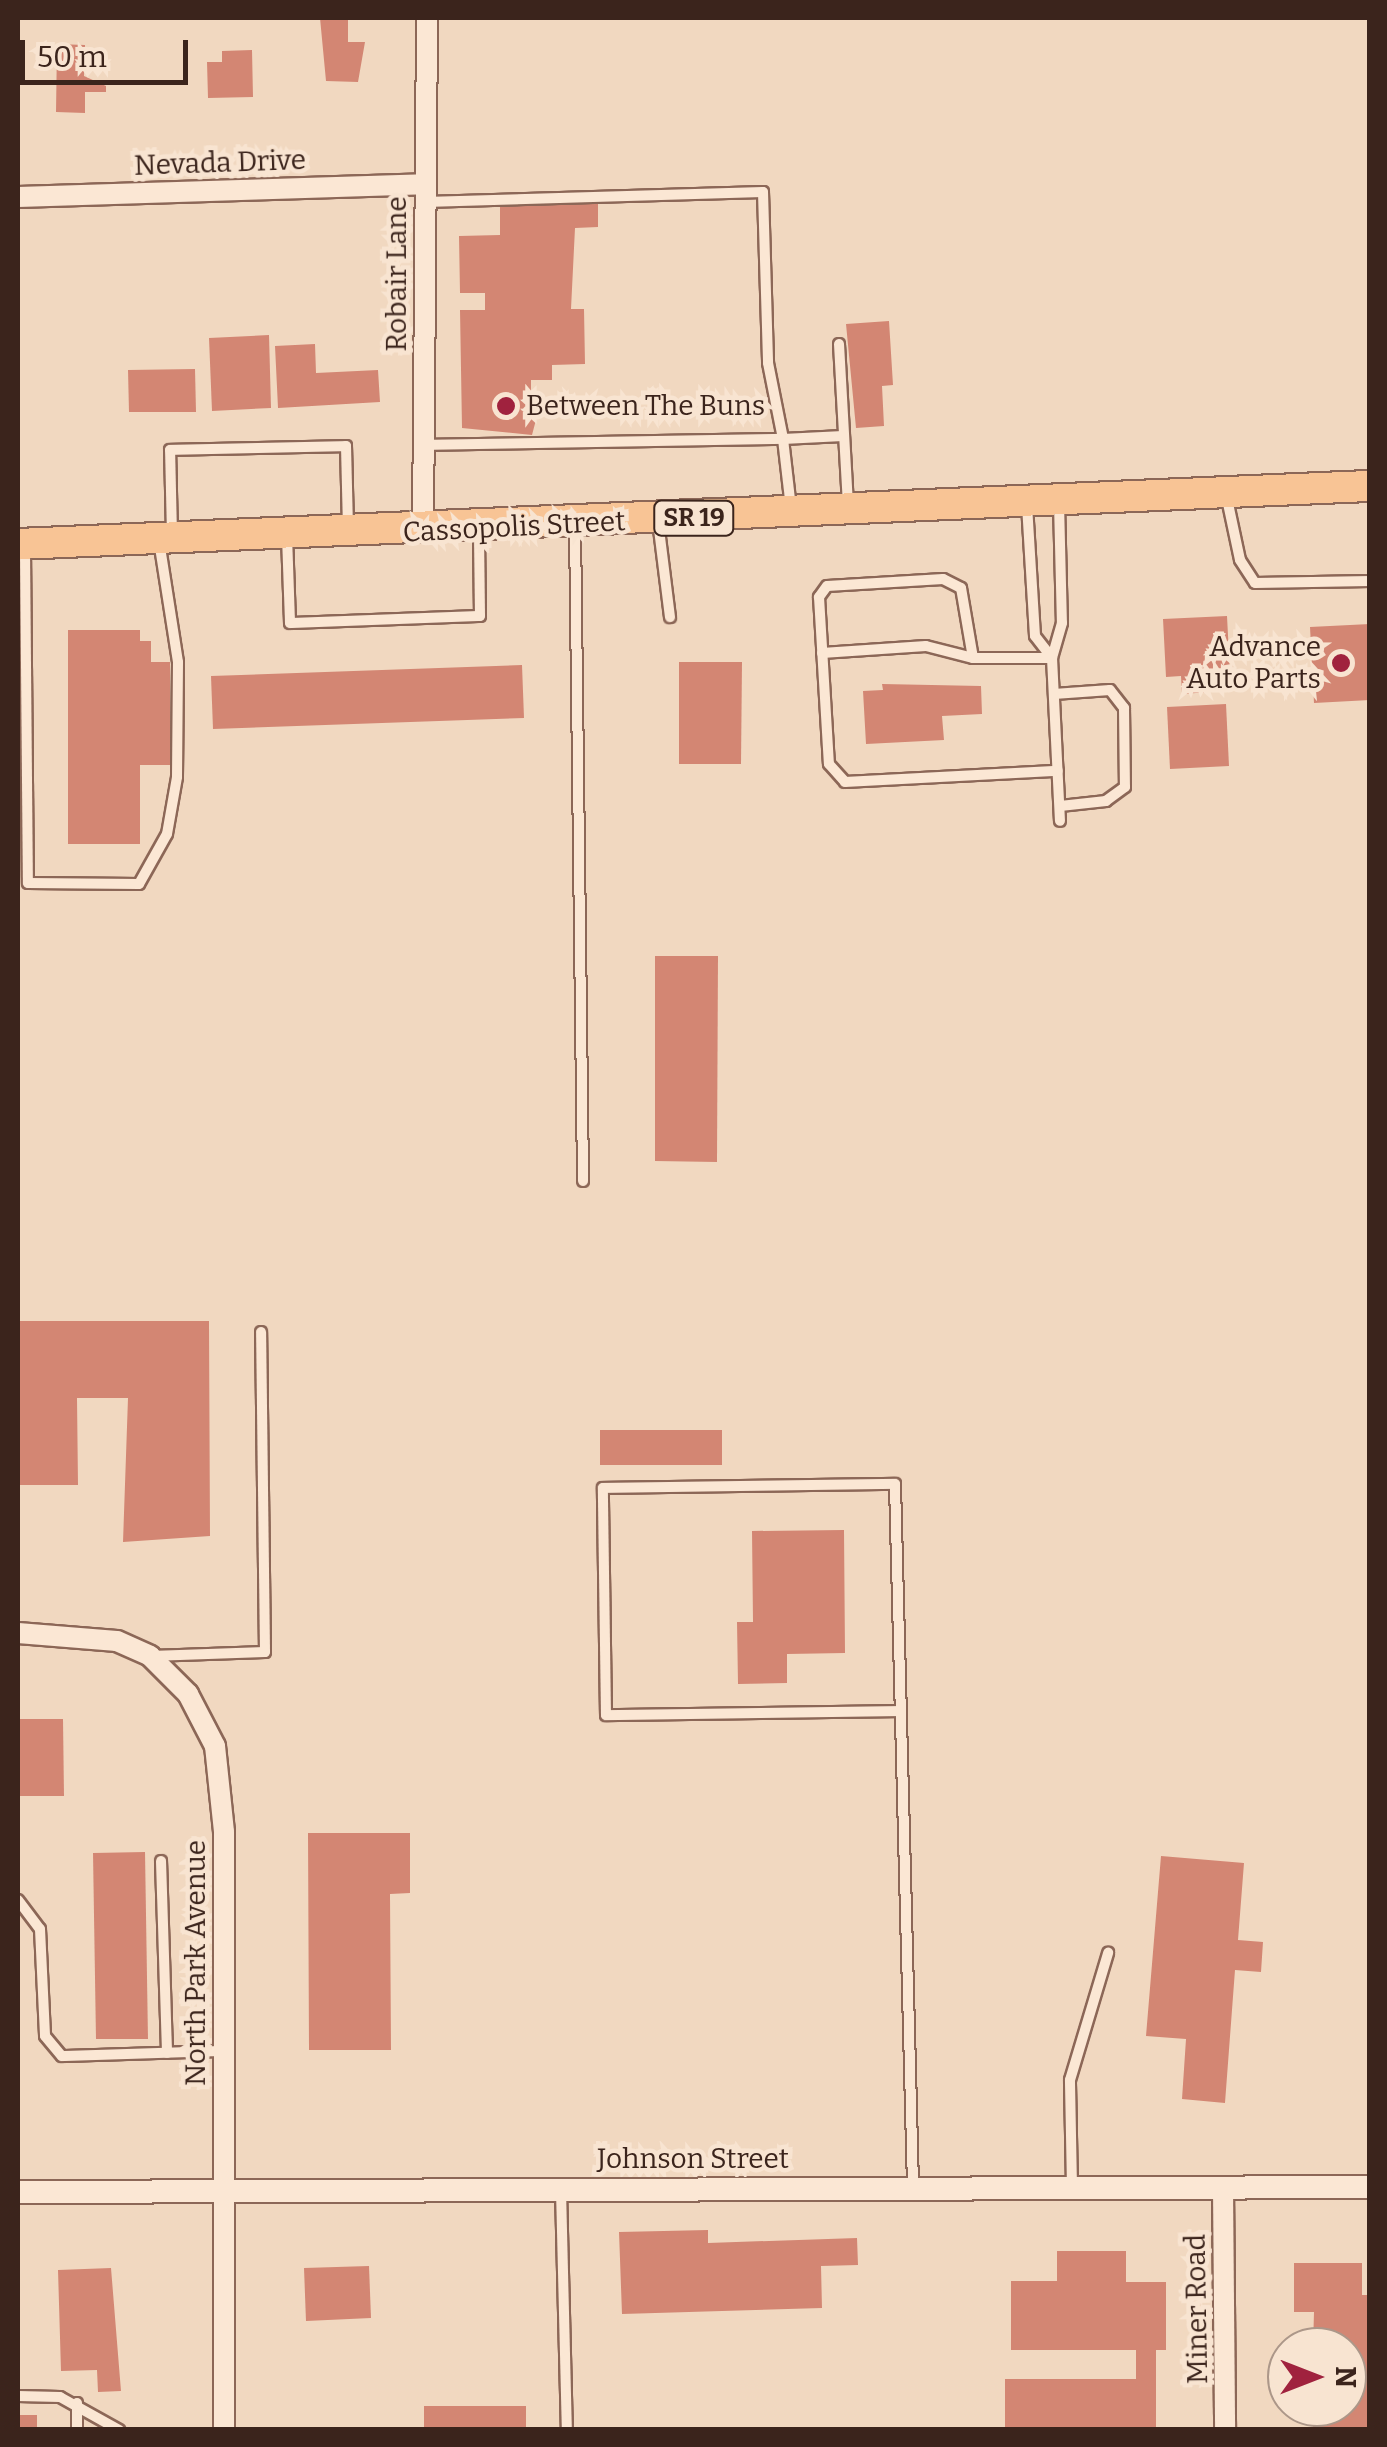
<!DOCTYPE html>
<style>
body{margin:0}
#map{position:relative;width:1387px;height:2447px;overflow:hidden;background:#f1d8c0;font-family:Bitter,serif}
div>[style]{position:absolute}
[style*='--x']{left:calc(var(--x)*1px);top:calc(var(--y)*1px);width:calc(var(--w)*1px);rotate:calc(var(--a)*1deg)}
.building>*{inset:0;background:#d38673}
.roads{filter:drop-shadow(2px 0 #8c6757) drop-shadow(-2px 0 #8c6757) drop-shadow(0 2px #8c6757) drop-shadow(0 -2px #8c6757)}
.service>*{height:10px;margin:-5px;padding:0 5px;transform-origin:5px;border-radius:5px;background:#fbe7d4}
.minor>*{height:20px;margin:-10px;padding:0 10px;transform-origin:10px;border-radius:10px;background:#fbe7d4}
.tertiary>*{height:22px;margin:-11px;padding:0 11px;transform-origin:11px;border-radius:11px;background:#fbe7d4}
.primary>*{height:30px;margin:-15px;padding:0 15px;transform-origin:15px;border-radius:15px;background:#f8c495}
.dots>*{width:28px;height:28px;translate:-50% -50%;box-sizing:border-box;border:5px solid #f8e4d1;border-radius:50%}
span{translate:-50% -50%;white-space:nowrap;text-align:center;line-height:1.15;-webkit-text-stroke:9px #f8e4d1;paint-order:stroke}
.shield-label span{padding:2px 8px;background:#f8e4d1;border:2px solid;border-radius:8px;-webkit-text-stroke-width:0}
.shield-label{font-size:25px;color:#3b241c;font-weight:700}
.street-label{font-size:28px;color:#3b241c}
.poi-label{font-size:28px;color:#3b241c}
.left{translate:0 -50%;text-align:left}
.right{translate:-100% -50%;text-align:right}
.frame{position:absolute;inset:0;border:20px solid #3b241c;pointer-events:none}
.north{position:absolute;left:1267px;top:2327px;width:100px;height:100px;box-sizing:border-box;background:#f8e4d1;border:2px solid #ac9789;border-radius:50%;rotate:90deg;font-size:28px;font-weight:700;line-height:40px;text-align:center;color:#3b241c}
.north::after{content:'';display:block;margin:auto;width:35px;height:45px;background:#a0223e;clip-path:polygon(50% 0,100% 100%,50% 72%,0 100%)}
.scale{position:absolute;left:20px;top:40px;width:168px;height:45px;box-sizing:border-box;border:5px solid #3b241c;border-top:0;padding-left:12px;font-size:30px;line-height:35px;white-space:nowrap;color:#3b241c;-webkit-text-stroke:8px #f8e4d1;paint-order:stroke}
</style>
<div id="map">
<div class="building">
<div style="clip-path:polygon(320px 18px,348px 18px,348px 42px,365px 42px,358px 82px,326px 81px)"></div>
<div style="clip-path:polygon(57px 44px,85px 45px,84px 76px,106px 86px,106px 92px,85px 92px,85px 113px,56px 112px)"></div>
<div style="clip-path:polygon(252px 50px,253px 97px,208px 98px,207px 62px,222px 62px,222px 51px)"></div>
<div style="clip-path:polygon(598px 203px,598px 227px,575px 228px,571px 309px,584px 309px,585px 364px,552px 365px,552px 380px,531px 380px,531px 397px,542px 397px,532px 435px,462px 428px,460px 310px,485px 310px,485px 293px,460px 293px,459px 236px,500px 235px,500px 205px)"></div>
<div style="clip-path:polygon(889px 321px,893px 385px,882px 386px,884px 426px,856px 428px,846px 324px)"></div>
<div style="clip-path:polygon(269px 335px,271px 408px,212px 411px,209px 338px)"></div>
<div style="clip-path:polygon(315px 344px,316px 373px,378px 370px,380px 402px,278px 408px,275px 346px)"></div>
<div style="clip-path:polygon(195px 369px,196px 412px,129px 412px,128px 370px)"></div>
<div style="clip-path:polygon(1227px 616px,1230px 674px,1209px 674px,1210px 692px,1182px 694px,1181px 676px,1166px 677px,1163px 619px)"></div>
<div style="clip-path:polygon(1370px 624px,1370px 700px,1314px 703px,1310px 627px)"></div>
<div style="clip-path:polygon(68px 630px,140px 630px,140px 641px,151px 641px,151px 662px,170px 662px,170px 765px,140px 765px,140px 844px,68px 844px)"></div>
<div style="clip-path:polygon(679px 662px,742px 662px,741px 764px,679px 764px)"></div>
<div style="clip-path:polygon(522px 665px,524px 718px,213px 729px,211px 676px)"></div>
<div style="clip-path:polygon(882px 684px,981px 686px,982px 714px,942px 716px,944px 740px,866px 744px,863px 691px,883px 690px)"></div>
<div style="clip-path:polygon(1226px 704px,1229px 766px,1170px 769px,1167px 707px)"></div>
<div style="clip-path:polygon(655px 956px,718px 956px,717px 1162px,655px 1161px)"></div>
<div style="clip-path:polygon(18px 1321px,209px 1321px,210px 1536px,123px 1542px,128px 1398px,77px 1398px,78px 1485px,18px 1485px)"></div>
<div style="clip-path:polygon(600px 1430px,722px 1430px,722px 1465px,600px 1465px)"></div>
<div style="clip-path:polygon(844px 1530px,845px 1653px,787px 1654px,787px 1683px,738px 1684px,737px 1622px,753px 1622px,752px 1531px)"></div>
<div style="clip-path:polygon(18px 1719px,63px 1719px,64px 1796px,18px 1796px)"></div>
<div style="clip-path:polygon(308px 1833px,410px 1833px,410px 1893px,390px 1894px,391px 2050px,309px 2050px)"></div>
<div style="clip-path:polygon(145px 1852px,148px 2039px,96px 2039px,93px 1853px)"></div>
<div style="clip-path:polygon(1161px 1856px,1244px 1863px,1238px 1940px,1263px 1942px,1261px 1972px,1235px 1970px,1225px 2103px,1182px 2099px,1186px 2039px,1146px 2036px)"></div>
<div style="clip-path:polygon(708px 2230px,708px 2243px,857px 2238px,858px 2265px,821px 2266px,822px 2308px,622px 2314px,619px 2232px)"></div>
<div style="clip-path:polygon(1057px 2251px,1126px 2251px,1126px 2282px,1166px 2282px,1166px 2350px,1156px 2350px,1156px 2430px,1005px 2430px,1005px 2379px,1136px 2379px,1136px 2350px,1011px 2350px,1011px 2281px,1057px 2281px)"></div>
<div style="clip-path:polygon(1294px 2263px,1362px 2263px,1362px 2295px,1370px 2295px,1370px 2430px,1313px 2430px,1313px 2407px,1347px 2407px,1347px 2347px,1313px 2347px,1314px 2312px,1294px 2312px)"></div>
<div style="clip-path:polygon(369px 2266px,371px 2318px,306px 2321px,304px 2268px)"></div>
<div style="clip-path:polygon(111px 2268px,121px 2391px,98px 2392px,97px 2370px,61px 2371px,58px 2270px)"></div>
<div style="clip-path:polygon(424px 2406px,526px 2406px,526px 2430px,424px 2430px)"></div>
<div style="clip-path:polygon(18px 2415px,37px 2415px,37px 2430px,18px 2430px)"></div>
</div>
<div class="roads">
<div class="service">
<div style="--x:425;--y:202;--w:338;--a:-1.7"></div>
<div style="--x:763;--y:192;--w:171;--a:88.3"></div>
<div style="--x:768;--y:363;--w:77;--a:78.8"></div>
<div style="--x:783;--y:439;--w:60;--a:-2.9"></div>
<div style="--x:839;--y:344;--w:161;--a:86.8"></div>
<div style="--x:424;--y:445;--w:359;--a:-1"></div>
<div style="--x:783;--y:439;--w:69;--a:83.4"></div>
<div style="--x:1226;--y:494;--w:67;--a:78"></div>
<div style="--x:1240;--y:560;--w:27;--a:57"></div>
<div style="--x:1255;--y:583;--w:115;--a:-1"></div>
<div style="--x:1059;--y:503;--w:120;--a:88.6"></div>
<div style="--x:1062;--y:623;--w:36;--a:106"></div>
<div style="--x:1052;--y:658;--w:163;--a:87.2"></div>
<div style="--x:1027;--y:505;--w:131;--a:86.5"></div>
<div style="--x:1035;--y:636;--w:28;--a:52"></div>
<div style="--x:658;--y:521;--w:97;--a:82.9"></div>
<div style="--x:575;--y:525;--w:656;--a:89.3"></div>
<div style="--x:172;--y:535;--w:85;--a:-91.3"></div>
<div style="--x:170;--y:450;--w:176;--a:-1.3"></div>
<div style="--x:346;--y:446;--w:82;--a:88.6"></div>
<div style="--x:287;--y:536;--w:87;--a:88"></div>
<div style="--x:290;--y:623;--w:190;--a:-2.1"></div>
<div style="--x:480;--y:616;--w:86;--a:-90.7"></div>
<div style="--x:25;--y:550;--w:333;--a:89.5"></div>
<div style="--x:28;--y:883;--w:111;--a:0.5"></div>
<div style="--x:139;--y:884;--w:57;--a:-60.8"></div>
<div style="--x:167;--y:834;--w:58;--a:-80"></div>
<div style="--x:177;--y:777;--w:115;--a:-89.5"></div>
<div style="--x:178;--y:662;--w:123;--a:-98.9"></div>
<div style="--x:822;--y:653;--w:104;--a:-3.9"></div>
<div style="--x:926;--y:646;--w:49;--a:14.3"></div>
<div style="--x:1052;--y:658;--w:79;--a:180"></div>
<div style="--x:973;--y:658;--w:71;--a:-99.7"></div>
<div style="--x:961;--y:588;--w:20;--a:-153"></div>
<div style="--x:943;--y:579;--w:116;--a:176.5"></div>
<div style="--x:827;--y:586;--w:14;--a:126"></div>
<div style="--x:819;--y:597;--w:167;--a:86.6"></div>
<div style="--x:829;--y:764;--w:24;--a:48"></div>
<div style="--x:845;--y:782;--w:213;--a:-3"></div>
<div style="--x:1054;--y:694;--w:56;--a:-4.1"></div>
<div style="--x:1110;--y:690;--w:23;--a:52"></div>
<div style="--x:1124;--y:708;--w:79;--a:89.3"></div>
<div style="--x:1125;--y:787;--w:24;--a:144"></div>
<div style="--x:1106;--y:801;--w:46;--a:173.8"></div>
<div style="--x:151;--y:1656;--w:114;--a:-2"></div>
<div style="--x:265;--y:1652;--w:320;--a:-90.7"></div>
<div style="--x:898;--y:1711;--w:292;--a:179.2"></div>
<div style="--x:606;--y:1715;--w:227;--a:-90.8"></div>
<div style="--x:603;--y:1488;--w:292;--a:-0.8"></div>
<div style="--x:895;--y:1484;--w:702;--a:88.53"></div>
<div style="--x:161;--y:1861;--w:192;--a:88.2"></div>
<div style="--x:18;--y:1900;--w:36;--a:53"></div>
<div style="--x:40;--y:1929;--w:107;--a:87.3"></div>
<div style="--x:45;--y:2036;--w:26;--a:50"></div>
<div style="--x:62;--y:2056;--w:161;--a:-1.8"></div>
<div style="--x:1072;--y:2187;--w:107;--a:-91.1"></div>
<div style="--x:1070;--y:2080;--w:133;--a:-73.3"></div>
<div style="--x:561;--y:2190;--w:240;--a:88.6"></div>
<div style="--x:18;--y:2396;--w:42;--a:1.4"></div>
<div style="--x:60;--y:2397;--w:68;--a:29.2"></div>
<div style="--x:77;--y:2403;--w:27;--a:90"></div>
</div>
<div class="minor">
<div style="--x:18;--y:197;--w:406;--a:-1.8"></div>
<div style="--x:423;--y:531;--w:513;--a:-89.55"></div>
<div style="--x:18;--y:1633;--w:99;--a:4.6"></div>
<div style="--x:117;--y:1641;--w:36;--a:24"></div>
<div style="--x:150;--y:1656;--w:54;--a:45"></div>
<div style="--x:188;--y:1694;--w:59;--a:62.6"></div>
<div style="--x:215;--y:1746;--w:86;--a:84"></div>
<div style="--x:224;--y:1832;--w:598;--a:90"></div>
<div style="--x:1223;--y:2188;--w:242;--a:89.5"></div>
</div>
<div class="tertiary">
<div style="--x:18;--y:2192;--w:1352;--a:-0.21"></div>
</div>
<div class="primary">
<div style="--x:18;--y:544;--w:1353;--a:-2.46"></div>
</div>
</div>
<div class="dots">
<div style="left:506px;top:406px;background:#a0223e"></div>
<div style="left:1341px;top:663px;background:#a0223e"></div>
</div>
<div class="shield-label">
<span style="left:694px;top:518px">SR 19</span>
</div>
<div class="street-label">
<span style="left:220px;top:163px;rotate:-2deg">Nevada Drive</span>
<span style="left:397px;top:274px;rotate:-90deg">Robair Lane</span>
<span style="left:514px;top:527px;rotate:-3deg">Cassopolis Street</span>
<span style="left:196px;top:1963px;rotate:-90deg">North Park Avenue</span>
<span style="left:693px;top:2159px">Johnson Street</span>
<span style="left:1197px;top:2309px;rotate:-91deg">Miner Road</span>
</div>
<div class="poi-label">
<span class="left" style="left:526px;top:406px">Between The Buns</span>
<span class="right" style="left:1321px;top:663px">Advance<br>Auto Parts</span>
</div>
<div class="frame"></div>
<div class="north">N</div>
<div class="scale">50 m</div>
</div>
